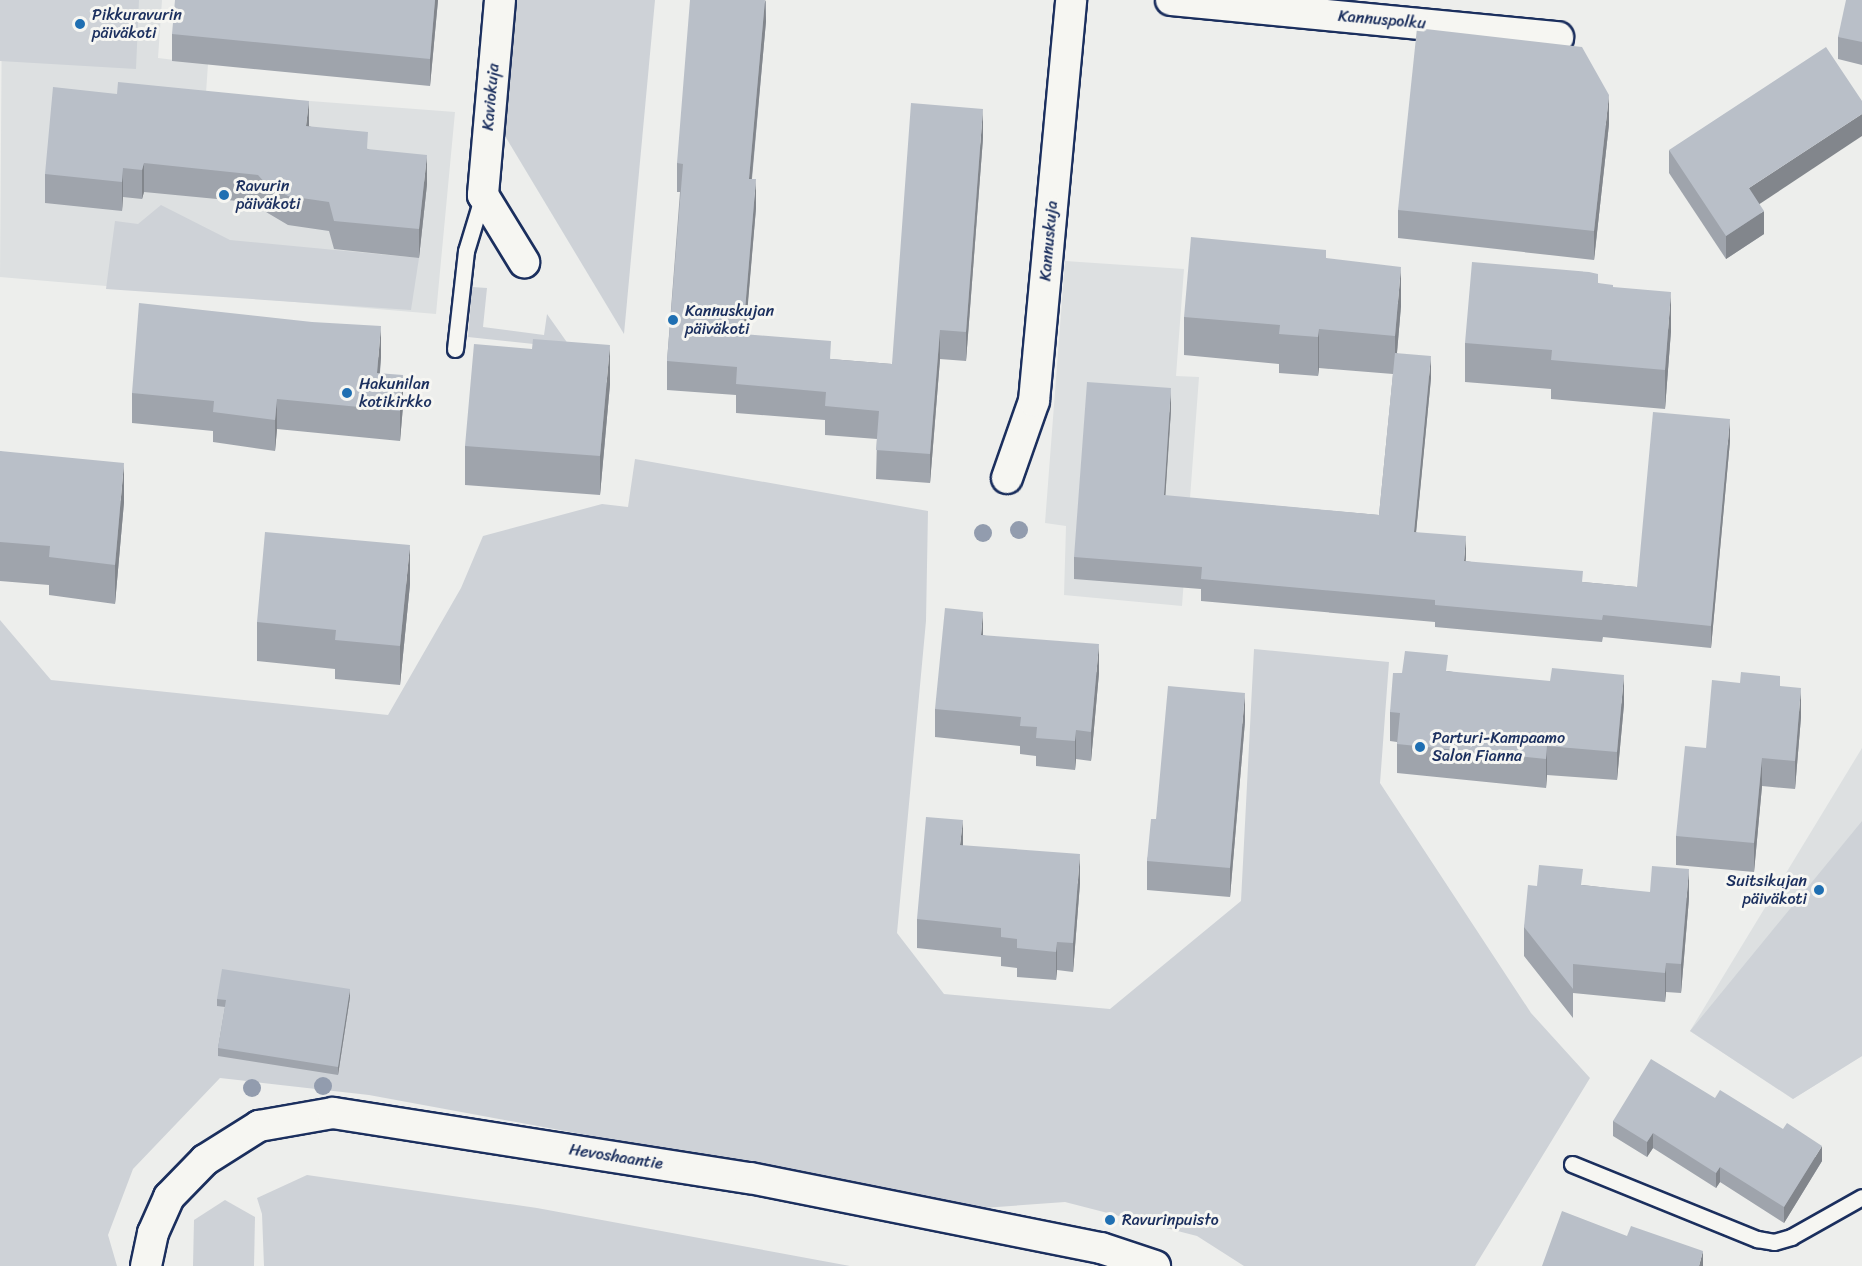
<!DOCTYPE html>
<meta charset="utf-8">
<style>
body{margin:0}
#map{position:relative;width:1862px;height:1266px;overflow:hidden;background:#edeeec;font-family:Sriracha,sans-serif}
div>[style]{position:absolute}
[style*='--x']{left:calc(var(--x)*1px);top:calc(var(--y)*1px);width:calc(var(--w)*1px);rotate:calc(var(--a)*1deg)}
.built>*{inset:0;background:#dde0e1}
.green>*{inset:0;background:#ced2d7}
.roads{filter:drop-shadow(2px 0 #1b2f5e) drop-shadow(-2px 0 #1b2f5e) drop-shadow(0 2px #1b2f5e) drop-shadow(0 -2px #1b2f5e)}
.lane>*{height:15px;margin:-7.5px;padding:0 7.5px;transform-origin:7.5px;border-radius:7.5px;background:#f6f6f2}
.street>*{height:30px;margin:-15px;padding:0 15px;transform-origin:15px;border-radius:15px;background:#f6f6f2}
.trees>*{width:18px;height:18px;margin:-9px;border-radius:50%;background:#929cae}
.wall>*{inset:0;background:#9fa4ac}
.shaded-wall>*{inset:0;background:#82868c}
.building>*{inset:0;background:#b9bfc8}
.dots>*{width:16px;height:16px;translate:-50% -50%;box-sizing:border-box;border:3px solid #f6f6f2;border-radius:50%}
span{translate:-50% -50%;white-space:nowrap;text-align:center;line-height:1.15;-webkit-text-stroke:6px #f6f6f2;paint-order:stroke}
.poi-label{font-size:16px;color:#1b2f5e}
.left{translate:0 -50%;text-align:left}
.right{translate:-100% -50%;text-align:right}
.street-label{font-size:16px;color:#1b2f5e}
</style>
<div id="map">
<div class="built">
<div style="clip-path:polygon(2px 0,162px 0,158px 58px,208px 64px,206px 93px,455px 112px,436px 314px,0 277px)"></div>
<div style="clip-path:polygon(1065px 261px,1184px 269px,1176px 376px,1199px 377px,1182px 606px,1064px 595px,1066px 526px,1045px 523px)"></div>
<div style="clip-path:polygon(1862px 748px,1862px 1056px,1793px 1099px,1690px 1031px)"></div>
</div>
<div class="green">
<div style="clip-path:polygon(0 0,139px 0,136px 69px,0 61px)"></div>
<div style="clip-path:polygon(517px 0,655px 0,624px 334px,505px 136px)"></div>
<div style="clip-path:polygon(161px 205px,230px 240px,419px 258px,411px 310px,106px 289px,115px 221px,138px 224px)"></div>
<div style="clip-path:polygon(472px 287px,487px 288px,483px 327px,544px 335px,547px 314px,571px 348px,468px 337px)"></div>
<div style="clip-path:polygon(635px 459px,928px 511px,926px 621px,897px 933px,944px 994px,1110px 1009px,1241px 901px,1254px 649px,1389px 662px,1380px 783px,1531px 1013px,1590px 1078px,1475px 1266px,1244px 1266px,1197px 1236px,1065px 1202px,983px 1208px,369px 1095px,220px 1078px,133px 1169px,108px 1235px,117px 1266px,0 1266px,0 620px,51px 680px,388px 715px,461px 588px,483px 536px,602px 504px,628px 507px)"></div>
<div style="clip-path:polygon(1862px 821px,1862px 1056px,1793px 1099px,1690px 1031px)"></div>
<div style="clip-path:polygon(307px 1175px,537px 1208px,850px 1266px,264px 1266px,262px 1214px,257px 1198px)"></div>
<div style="clip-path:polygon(225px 1200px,255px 1217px,254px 1266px,193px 1266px,194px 1220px)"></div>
</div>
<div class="roads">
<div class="lane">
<div style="--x:455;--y:349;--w:99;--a:-83.6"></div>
<div style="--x:466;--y:251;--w:59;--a:-73.1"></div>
<div style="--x:1572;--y:1164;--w:200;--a:22.1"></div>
<div style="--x:1757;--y:1239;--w:17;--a:10"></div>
<div style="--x:1774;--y:1242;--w:18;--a:-16"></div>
<div style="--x:1791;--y:1237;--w:81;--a:-29.4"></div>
</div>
<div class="street">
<div style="--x:500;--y:0;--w:196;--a:95"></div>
<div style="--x:483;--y:195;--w:79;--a:58.5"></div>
<div style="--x:1171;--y:0;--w:389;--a:5.5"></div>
<div style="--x:1007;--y:478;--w:82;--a:-70.7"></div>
<div style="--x:1034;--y:401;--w:403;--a:-84.7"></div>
<div style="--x:146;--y:1266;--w:34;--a:-78"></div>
<div style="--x:153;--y:1233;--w:39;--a:-66"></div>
<div style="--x:169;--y:1197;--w:52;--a:-45.8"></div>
<div style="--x:205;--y:1160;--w:64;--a:-32.2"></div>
<div style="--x:259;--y:1126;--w:75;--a:-10"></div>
<div style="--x:333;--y:1113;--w:422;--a:8.9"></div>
<div style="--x:750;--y:1178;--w:358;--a:11.3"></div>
<div style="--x:1101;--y:1248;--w:57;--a:18.4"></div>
</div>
</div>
<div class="trees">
<div style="left:1019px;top:530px"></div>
<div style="left:983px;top:533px"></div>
<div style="left:323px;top:1086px"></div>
<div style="left:252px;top:1088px"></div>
</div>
<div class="wall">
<div style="clip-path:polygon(438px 0,430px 86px,172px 61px,172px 34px)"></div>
<div style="clip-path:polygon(766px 0,766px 21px,752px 179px,756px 208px,745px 334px,831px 359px,892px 364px,983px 138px,966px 361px,940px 359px,930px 483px,876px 479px,877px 439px,825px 435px,825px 420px,736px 413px,736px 395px,667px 390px,667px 361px,680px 192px,677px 192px,677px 163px)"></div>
<div style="clip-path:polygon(1862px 0,1862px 65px,1838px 59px,1838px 37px)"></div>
<div style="clip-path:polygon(1609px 124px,1594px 260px,1398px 238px,1398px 210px)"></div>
<div style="clip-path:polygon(309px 126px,368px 149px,427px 184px,419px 258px,334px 249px,329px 231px,288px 225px,266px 212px,258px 203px,144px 192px,142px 199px,123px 197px,122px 211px,45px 203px,45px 174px)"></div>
<div style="clip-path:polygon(1669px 150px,1759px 204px,1764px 234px,1726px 259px,1669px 173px)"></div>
<div style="clip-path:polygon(1326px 258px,1401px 306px,1397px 353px,1431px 378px,1416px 532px,1466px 561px,1583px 582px,1637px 587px,1730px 441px,1711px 648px,1603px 637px,1602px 642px,1435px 627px,1435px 622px,1201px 601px,1201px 589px,1074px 579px,1074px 557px,1171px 410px,1165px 496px,1379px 515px,1393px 374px,1319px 368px,1318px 376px,1279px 373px,1279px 364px,1184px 355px,1184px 317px)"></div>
<div style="clip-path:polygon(1598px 283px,1671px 331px,1665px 409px,1551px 399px,1551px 389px,1465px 382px,1465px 343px)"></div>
<div style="clip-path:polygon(532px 349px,610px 384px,600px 495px,465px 485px,465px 446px)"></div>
<div style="clip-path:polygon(381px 357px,380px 373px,403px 406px,400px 441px,277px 429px,275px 451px,213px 442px,213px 431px,132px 423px,132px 393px)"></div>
<div style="clip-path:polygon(0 451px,124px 502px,115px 604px,49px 595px,49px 585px,0 581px)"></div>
<div style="clip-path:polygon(410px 584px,400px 685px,335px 679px,335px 669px,257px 661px,257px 622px)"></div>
<div style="clip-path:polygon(983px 635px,1099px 673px,1091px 761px,1076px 759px,1075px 770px,1036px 766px,1036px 756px,1020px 754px,1020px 746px,935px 737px,935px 709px)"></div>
<div style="clip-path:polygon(1448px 671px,1624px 704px,1617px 780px,1547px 775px,1546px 788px,1397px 773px,1397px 742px,1390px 741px,1390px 712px,1402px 673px)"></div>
<div style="clip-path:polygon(1780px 686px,1801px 717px,1795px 789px,1762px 786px,1754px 872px,1676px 865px,1676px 836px)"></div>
<div style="clip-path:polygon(1245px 721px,1230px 897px,1147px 890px,1147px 861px,1156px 819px)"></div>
<div style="clip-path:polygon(1080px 883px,1073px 972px,1057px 970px,1056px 980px,1017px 977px,1017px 968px,1001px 966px,1001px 957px,917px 948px,917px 919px)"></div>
<div style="clip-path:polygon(1583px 885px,1689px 898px,1681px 993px,1666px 992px,1665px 1002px,1573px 993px,1573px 1018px,1524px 956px,1524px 927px,1537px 886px)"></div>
<div style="clip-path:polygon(350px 997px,338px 1075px,218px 1056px,218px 1048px,225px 1007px,217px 1006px,217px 999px)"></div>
<div style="clip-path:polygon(1715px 1098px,1822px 1161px,1784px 1223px,1720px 1182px,1716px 1188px,1653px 1148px,1647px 1157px,1613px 1136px,1613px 1121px)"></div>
</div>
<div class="shaded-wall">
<div style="clip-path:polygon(435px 0,438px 0,430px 86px,430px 59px)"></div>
<div style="clip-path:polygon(765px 0,766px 21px,749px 207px,749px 179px)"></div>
<div style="clip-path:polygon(1609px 95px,1609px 124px,1594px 260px,1594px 231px)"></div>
<div style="clip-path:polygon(309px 101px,309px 130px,306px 126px)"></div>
<div style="clip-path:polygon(983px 109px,983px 138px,966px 361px,966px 332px)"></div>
<div style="clip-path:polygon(1862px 114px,1862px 136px,1749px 211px,1749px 188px)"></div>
<div style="clip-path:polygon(427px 155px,427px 184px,419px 258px,419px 229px)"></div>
<div style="clip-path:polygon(144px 163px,144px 192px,142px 199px,142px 170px)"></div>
<div style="clip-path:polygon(123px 168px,123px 197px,122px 211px,122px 182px)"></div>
<div style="clip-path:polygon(756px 179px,756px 208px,743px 362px,743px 334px)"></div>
<div style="clip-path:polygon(1764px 211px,1764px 234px,1726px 259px,1726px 236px)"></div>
<div style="clip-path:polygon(1401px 267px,1401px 306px,1395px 375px,1395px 336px)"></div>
<div style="clip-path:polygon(1671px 292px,1671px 331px,1665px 409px,1665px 370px)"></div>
<div style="clip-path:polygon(381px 326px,381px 357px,377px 403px,377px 373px)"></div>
<div style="clip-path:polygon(1319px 329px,1319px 368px,1318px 376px,1318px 337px)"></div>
<div style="clip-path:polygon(940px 330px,940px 359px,930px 483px,930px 454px)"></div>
<div style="clip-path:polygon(610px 345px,610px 384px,600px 495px,600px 456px)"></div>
<div style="clip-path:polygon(1431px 356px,1431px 378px,1414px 554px,1414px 532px)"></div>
<div style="clip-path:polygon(403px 375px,403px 406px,400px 441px,400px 411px)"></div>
<div style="clip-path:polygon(1171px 388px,1171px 410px,1164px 517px,1164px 495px)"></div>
<div style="clip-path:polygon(277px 399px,277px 429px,275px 451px,275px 420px)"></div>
<div style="clip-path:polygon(1730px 419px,1730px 441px,1711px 648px,1711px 626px)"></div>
<div style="clip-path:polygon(124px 463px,124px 502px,115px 604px,115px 565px)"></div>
<div style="clip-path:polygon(1466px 536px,1466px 558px,1464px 583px,1464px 561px)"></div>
<div style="clip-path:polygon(410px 545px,410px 584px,400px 685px,400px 646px)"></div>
<div style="clip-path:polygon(983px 612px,983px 641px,981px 635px)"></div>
<div style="clip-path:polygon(1099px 644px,1099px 673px,1091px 761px,1091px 732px)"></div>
<div style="clip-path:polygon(1624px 675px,1624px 704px,1617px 780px,1617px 752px)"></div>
<div style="clip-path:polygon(1801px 688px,1801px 717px,1795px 789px,1795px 761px)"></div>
<div style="clip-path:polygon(1245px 693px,1245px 721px,1230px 897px,1230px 868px)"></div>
<div style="clip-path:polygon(1076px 730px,1076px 759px,1075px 770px,1075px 741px)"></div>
<div style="clip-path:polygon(1547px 746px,1547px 775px,1546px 788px,1546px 759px)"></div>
<div style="clip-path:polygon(1762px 758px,1762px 786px,1754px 872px,1754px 843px)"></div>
<div style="clip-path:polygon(963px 820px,963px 849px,960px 845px)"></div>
<div style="clip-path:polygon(1080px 854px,1080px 883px,1073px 972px,1073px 943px)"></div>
<div style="clip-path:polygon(1689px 869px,1689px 898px,1681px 993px,1681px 964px)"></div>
<div style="clip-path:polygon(1057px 942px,1057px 970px,1056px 980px,1056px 952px)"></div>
<div style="clip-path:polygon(1666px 963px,1666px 992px,1665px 1002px,1665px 973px)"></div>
<div style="clip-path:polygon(350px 989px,350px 997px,338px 1075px,338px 1067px)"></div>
<div style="clip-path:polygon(1653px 1133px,1653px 1148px,1647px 1157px,1647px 1142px)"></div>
<div style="clip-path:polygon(1822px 1146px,1822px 1161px,1784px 1223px,1784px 1207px)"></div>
<div style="clip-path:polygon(1720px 1167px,1720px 1182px,1716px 1188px,1716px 1173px)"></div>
<div style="clip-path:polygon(1703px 1251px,1703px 1266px,1699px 1266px)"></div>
</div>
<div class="building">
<div style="clip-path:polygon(175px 0,435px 0,430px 59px,172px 34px)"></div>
<div style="clip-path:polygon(690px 0,765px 0,749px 179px,756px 179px,743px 334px,831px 341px,830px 359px,892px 364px,911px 103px,983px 109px,966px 332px,940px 330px,930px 454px,876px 450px,879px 411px,825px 406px,826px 392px,736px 384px,737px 367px,667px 361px,683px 164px,677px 163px)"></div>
<div style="clip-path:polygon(1846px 0,1862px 0,1862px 42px,1838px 37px)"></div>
<div style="clip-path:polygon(1417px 28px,1582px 47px,1609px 95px,1594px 231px,1398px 210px)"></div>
<div style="clip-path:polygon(1826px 47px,1862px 101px,1862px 114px,1749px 188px,1764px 211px,1726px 236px,1669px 150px)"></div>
<div style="clip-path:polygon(118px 82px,309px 101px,306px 126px,368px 132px,367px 149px,427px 155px,419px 229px,334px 221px,329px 202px,288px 196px,266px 184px,258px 175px,144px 163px,142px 170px,123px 168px,122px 182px,45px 174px,53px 87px,117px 94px)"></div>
<div style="clip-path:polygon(1191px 237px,1326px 250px,1326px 258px,1401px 267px,1395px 336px,1319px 329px,1318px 337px,1279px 334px,1280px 325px,1184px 317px)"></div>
<div style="clip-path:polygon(1472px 262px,1589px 272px,1598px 274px,1598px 283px,1613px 285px,1613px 287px,1671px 292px,1665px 370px,1551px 360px,1552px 350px,1465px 343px)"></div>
<div style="clip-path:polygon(139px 303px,312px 322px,381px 326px,377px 373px,403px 375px,400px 411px,277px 399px,275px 420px,213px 412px,214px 401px,132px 393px)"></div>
<div style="clip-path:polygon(533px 339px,610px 345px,600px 456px,465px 446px,474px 344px,532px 349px)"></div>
<div style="clip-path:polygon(1395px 353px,1431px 356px,1414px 532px,1466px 536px,1464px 561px,1583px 571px,1582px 582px,1637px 587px,1653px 412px,1730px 419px,1711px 626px,1603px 615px,1602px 620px,1435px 605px,1435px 600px,1201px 579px,1202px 567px,1074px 557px,1087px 382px,1171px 388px,1164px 495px,1379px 515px)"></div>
<div style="clip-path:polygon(0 451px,124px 463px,115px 565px,49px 557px,50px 546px,0 542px)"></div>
<div style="clip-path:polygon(265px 532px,410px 545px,400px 646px,335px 640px,336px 630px,257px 622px)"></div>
<div style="clip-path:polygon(945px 608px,983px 612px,981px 635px,1099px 644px,1091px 732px,1076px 730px,1075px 741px,1036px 738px,1037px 727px,1020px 726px,1021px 717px,935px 709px)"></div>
<div style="clip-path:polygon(1405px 651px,1448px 655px,1446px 671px,1550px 681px,1552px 668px,1624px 675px,1617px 752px,1547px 746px,1546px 759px,1397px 744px,1400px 713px,1390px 712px,1393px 673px,1402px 673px)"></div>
<div style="clip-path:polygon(1741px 672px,1780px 676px,1780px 686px,1801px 688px,1795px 761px,1762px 758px,1754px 843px,1676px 836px,1685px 746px,1706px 748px,1712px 680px,1740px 683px)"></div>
<div style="clip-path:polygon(1168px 686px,1245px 693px,1230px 868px,1147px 861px,1151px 819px,1156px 819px)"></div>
<div style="clip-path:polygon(926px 817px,963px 820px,960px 845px,1080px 854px,1073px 943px,1057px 942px,1056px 952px,1017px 948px,1017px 939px,1001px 937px,1001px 928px,917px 919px)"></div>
<div style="clip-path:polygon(1539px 865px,1583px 869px,1581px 885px,1650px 892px,1652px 866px,1689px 869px,1681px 964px,1666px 963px,1665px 973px,1573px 964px,1573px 989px,1524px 927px,1528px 885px,1537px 886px)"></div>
<div style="clip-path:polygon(222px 969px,350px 989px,338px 1067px,218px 1048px,226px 1000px,217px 999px)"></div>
<div style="clip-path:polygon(1651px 1059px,1715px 1098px,1720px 1090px,1783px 1129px,1787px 1123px,1822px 1146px,1784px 1207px,1720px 1167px,1716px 1173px,1653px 1133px,1647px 1142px,1613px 1121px)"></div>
<div style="clip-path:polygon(1562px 1211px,1627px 1236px,1631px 1226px,1703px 1251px,1699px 1266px,1542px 1266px)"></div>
</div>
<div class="dots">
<div style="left:80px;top:24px;background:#1f6fb2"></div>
<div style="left:224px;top:195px;background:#1f6fb2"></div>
<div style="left:673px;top:320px;background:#1f6fb2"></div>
<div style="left:347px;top:393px;background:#1f6fb2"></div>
<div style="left:1420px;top:747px;background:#1f6fb2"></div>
<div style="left:1819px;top:890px;background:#1f6fb2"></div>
<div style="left:1110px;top:1220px;background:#1f6fb2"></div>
</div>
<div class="poi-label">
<span class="left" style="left:92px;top:24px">Pikkuravurin<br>päiväkoti</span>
<span class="left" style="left:236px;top:195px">Ravurin<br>päiväkoti</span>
<span class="left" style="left:685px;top:320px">Kannuskujan<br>päiväkoti</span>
<span class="left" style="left:359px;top:393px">Hakunilan<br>kotikirkko</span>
<span class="left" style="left:1432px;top:747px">Parturi-Kampaamo<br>Salon Fianna</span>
<span class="right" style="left:1807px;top:890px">Suitsikujan<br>päiväkoti</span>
<span class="left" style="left:1122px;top:1220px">Ravurinpuisto</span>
</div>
<div class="street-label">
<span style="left:1382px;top:20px;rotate:5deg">Kannuspolku</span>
<span style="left:491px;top:97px;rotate:-85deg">Kaviokuja</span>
<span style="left:1049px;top:241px;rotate:-85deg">Kannuskuja</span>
<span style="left:616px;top:1157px;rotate:9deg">Hevoshaantie</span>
</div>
</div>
